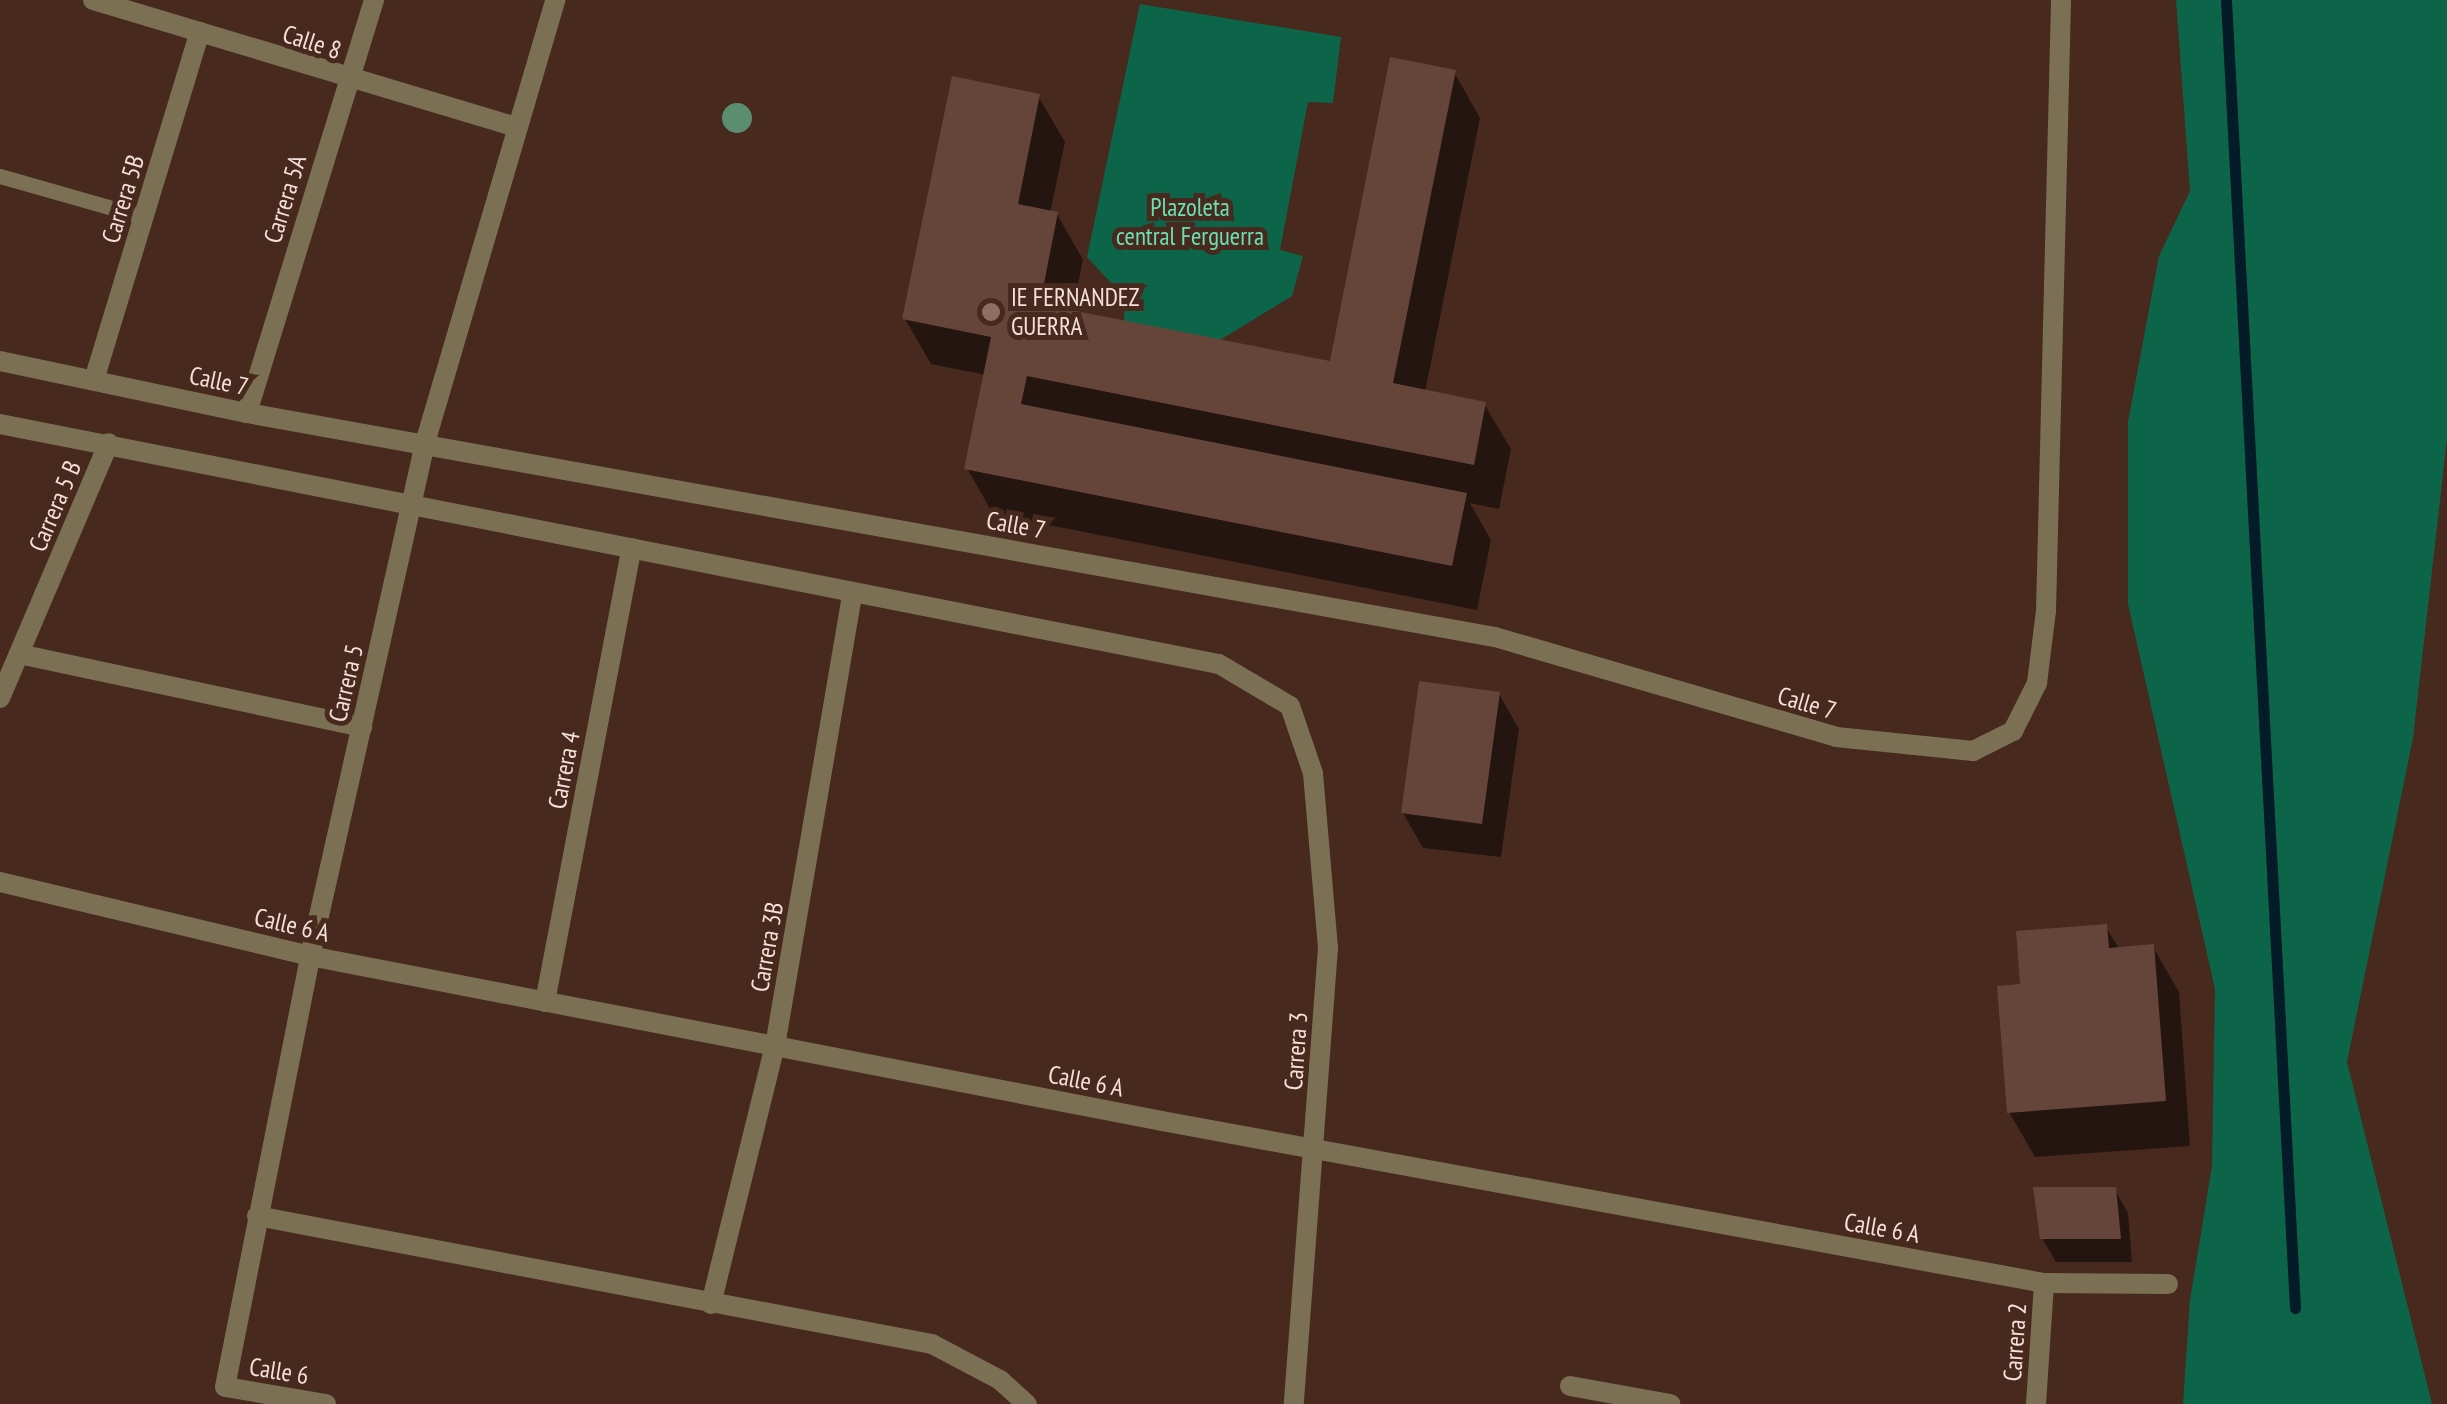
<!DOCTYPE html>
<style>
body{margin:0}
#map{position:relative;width:2447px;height:1404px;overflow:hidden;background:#47291e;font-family:"PT Sans Narrow",sans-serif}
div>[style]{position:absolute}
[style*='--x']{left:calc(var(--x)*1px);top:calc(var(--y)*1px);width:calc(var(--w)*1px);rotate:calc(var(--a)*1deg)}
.green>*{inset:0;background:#0d6549}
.shadow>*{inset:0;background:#0007}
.stream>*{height:11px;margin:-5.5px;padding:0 5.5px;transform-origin:5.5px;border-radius:5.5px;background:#041b28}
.building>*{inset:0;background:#654539}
.lane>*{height:15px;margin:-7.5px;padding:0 7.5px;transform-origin:7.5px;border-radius:7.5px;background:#7b7053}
.street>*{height:20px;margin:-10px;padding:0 10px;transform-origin:10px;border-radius:10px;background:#7b7053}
.trees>*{width:30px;height:30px;margin:-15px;border-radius:50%;background:#5a8e6f}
.dots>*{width:28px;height:28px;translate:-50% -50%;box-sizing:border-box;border:5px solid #47291e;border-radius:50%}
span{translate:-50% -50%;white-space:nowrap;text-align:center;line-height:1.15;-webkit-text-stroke:10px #47291e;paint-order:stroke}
.street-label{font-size:25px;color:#f5e0d9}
.park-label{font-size:25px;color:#6ae0b1}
.poi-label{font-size:25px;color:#f5e0d9}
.left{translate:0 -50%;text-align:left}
</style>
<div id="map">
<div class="green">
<div style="clip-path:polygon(2176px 0,2447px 0,2447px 439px,2413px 738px,2347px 1062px,2432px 1404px,2183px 1404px,2190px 1300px,2212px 1166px,2215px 989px,2128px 604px,2128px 422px,2159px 256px,2190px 191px)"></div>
<div style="clip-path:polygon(1140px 4px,1341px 37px,1333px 103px,1308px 102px,1280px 250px,1303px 256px,1292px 296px,1220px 340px,1124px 321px,1125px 298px,1087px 257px)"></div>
</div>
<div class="shadow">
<div style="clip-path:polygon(1454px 72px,1480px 118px,1425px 392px,1484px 404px,1511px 449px,1499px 509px,1470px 503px,1491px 540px,1477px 610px,993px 514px,967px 468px,986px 375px,931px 364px,905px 319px,1038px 96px,1065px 142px,1050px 213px,1057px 214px,1083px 260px,1072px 313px,1332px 364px)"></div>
<div style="clip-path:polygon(1499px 694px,1519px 729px,1501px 857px,1423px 848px,1403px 813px)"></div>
<div style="clip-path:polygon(2106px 927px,2119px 949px,2153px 947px,2179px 992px,2190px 1146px,2035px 1157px,2009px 1112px,2023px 987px)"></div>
<div style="clip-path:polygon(2115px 1190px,2128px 1213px,2132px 1262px,2056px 1262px,2042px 1238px)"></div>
</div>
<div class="stream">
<div style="--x:2226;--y:0;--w:1310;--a:86.98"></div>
</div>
<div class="building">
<div style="clip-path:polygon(1390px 57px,1456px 70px,1393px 383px,1486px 402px,1474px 465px,1027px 376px,1021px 404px,1467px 493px,1452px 566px,964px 469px,991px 337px,902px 319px,952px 76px,1040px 94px,1018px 204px,1058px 212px,1040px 304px,1330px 361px)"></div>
<div style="clip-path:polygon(1419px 681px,1500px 692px,1482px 824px,1401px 813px)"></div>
<div style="clip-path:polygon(2107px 924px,2109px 948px,2154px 944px,2166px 1101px,2007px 1113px,1997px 986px,2020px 984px,2016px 931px)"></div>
<div style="clip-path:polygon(2033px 1187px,2116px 1187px,2121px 1239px,2040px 1239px)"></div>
</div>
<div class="lane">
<div style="--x:0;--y:176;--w:150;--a:15.9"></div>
</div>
<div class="street">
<div style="--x:93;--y:0;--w:443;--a:16.7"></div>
<div style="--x:0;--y:361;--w:252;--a:11.9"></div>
<div style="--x:247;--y:413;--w:1268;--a:10.18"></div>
<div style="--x:1495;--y:637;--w:355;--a:16.3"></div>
<div style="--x:1836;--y:737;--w:138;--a:5.8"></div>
<div style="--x:1973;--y:751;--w:45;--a:-26.6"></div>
<div style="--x:2013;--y:731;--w:54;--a:-63.4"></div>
<div style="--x:2037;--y:683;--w:73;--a:-82.9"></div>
<div style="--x:2046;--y:611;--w:611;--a:-88.59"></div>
<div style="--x:94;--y:380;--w:364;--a:-73.1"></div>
<div style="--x:247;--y:413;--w:432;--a:-72.9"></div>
<div style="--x:0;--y:424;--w:1242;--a:11.14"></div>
<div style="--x:1219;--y:664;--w:82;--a:30.6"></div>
<div style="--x:1290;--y:706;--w:71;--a:71.1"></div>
<div style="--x:1313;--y:773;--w:176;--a:85.1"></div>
<div style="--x:1328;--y:948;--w:457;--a:94.3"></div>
<div style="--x:19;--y:654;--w:351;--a:12"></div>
<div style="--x:0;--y:698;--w:277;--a:-66.9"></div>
<div style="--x:0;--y:882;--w:319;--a:13.4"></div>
<div style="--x:310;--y:956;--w:868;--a:10.96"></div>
<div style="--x:1162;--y:1121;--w:897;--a:10.41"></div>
<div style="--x:2044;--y:1283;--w:124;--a:0.5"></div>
<div style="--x:545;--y:1002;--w:462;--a:-79.2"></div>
<div style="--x:257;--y:1216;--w:687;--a:10.74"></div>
<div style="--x:932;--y:1344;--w:77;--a:27.9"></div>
<div style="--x:1000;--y:1380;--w:36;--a:42"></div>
<div style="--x:711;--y:1304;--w:266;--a:-76.1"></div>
<div style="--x:775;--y:1046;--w:459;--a:-80.3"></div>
<div style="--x:1570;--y:1386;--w:102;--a:10.2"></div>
<div style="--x:326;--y:1404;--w:102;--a:-170.4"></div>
<div style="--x:225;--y:1387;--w:439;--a:-78.8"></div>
<div style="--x:310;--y:956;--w:526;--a:-77.36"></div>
<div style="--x:425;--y:443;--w:462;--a:-73.6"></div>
<div style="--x:2036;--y:1404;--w:121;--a:-86.2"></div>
</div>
<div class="trees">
<div style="left:737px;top:118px"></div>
</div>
<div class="dots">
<div style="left:991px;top:312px;background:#8d6e63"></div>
</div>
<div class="street-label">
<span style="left:312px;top:42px;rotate:18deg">Calle 8</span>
<span style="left:123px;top:199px;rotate:-73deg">Carrera 5B</span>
<span style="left:285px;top:199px;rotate:-73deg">Carrera 5A</span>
<span style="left:219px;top:381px;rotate:12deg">Calle 7</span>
<span style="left:55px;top:506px;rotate:-67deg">Carrera 5 B</span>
<span style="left:1016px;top:525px;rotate:10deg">Calle 7</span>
<span style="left:346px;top:683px;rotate:-77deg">Carrera 5</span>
<span style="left:1807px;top:703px;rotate:16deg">Calle 7</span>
<span style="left:564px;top:770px;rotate:-79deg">Carrera 4</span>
<span style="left:292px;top:925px;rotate:13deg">Calle 6 A</span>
<span style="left:767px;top:947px;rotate:-80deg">Carrera 3B</span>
<span style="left:1296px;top:1051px;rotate:-86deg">Carrera 3</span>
<span style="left:1086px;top:1081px;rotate:11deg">Calle 6 A</span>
<span style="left:1882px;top:1228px;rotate:10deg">Calle 6 A</span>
<span style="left:2015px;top:1342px;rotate:-86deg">Carrera 2</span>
<span style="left:279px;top:1371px;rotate:9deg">Calle 6</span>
</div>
<div class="park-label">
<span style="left:1190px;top:222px">Plazoleta<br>central Ferguerra</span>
</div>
<div class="poi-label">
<span class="left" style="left:1011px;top:312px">IE FERNANDEZ<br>GUERRA</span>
</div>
</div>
